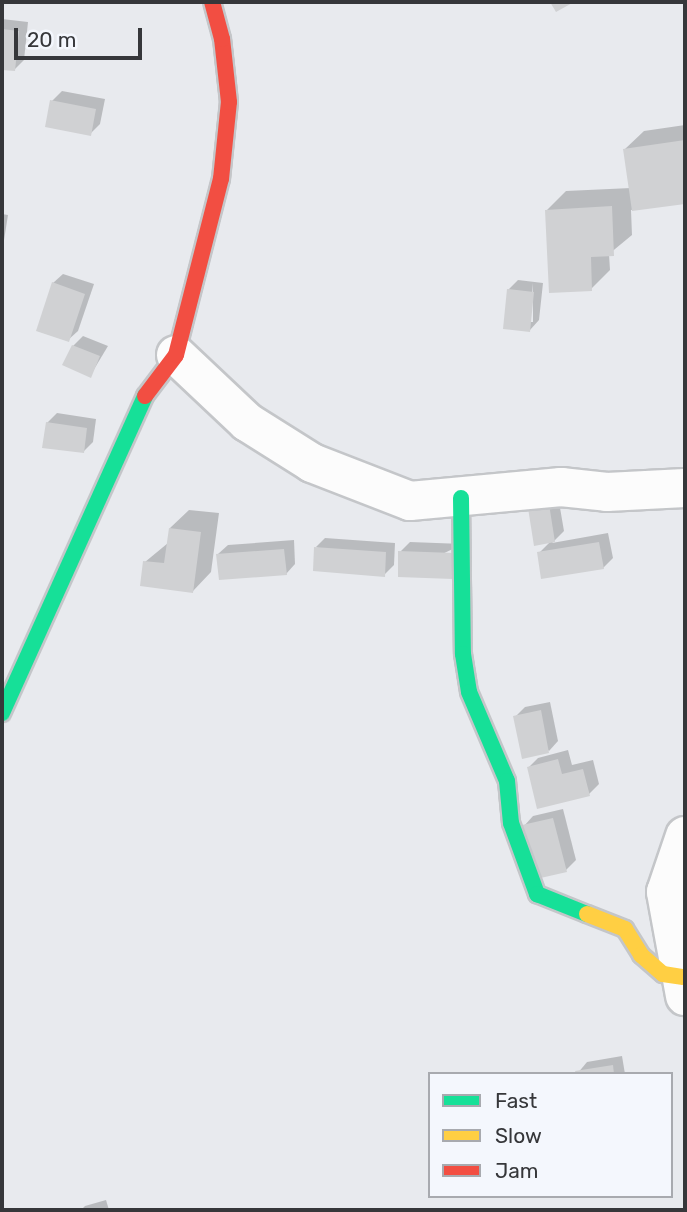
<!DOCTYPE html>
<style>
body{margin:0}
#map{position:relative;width:687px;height:1212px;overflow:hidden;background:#e8eaee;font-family:Rubik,sans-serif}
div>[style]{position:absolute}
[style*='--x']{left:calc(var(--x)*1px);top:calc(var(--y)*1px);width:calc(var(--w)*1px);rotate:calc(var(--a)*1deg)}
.shadow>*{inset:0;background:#0003}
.building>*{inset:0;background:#d0d1d3}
.roads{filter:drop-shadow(2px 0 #c4c6c9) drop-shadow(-2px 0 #c4c6c9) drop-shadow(0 2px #c4c6c9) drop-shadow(0 -2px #c4c6c9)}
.street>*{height:38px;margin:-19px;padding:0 19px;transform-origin:19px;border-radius:19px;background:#fcfcfc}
.fast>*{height:16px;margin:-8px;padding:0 8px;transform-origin:8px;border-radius:8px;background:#16e098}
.slow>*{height:16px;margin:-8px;padding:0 8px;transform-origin:8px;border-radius:8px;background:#ffcf43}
.jam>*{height:16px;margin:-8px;padding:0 8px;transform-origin:8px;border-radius:8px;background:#f24e42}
span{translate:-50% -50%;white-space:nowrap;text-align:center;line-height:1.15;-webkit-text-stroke:5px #f4f7fd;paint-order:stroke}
.frame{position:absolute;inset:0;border:4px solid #36373a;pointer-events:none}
.legend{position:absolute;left:428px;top:1072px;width:245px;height:126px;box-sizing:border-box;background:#f4f7fd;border:2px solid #a8aaaf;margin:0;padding:9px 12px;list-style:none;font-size:21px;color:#36373a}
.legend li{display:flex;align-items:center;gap:14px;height:35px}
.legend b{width:35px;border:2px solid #a8aaaf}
.scale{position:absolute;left:14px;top:28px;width:128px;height:32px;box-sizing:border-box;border:4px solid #36373a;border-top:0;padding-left:9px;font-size:21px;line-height:24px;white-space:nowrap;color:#36373a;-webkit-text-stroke:5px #f4f7fd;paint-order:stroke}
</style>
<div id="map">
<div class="shadow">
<div style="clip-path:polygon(2px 19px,28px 22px,24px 60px,14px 70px,2px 68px)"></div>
<div style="clip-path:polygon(62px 91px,105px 99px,100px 124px,90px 134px,52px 101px)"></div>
<div style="clip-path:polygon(685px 125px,685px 202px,631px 210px,632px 235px,609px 254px,610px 270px,591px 289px,547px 210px,566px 191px,631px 188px,625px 149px,644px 131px)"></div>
<div style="clip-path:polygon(2px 214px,8px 215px,2px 253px)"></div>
<div style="clip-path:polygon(63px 274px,94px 284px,78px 331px,68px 340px,53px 283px)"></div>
<div style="clip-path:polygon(evenodd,518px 280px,543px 283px,539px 320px,530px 330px,508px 290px,518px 280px,533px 283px,533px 322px,530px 322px,533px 283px)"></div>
<div style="clip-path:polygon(83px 336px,108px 346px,90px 376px,73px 346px)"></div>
<div style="clip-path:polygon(57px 413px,96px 419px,93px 442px,83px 452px,47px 423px)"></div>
<div style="clip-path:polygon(558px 496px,564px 531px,552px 543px,608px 533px,613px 558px,603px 568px,539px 553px,551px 541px,530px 509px)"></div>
<div style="clip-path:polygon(189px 510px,219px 513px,211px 572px,193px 591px,145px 562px,168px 543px,170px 528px)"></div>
<div style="clip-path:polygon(325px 538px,395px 543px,394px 565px,384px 575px,316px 547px)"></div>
<div style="clip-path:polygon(294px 540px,295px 564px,286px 574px,218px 554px,228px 545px)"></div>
<div style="clip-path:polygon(410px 542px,463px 544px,399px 575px,400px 552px)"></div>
<div style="clip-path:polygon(550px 702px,558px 741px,549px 751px,515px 717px,525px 707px)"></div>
<div style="clip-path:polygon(568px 750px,572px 765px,593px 760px,599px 784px,589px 794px,529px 767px,538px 758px)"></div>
<div style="clip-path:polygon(563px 809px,576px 860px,566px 870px,524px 826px,533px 816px)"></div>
<div style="clip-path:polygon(622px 1056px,625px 1074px,577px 1074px,587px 1062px)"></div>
<div style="clip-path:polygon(106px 1200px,109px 1210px,81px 1210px,85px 1206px)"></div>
</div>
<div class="building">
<div style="clip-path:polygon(550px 2px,574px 2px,556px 12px)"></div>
<div style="clip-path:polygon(2px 29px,19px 31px,15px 71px,2px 70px)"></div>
<div style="clip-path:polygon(50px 100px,96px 109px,91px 136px,45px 127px)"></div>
<div style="clip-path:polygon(685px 140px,685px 204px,632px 211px,623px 149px)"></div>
<div style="clip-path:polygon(612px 206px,614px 256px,591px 257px,592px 291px,549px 293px,545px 210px)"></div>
<div style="clip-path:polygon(52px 282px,85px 294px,69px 342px,36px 331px)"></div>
<div style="clip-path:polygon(507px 289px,534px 292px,530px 332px,503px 329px)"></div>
<div style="clip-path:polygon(72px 345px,100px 356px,91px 378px,62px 365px)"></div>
<div style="clip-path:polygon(46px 422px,87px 428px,84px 453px,42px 448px)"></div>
<div style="clip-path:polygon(549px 504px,555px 542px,534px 546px,528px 508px)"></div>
<div style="clip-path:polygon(169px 528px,201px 532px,193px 593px,140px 586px,143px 561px,164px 563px)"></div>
<div style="clip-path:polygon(599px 542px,604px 569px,541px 579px,537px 552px)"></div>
<div style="clip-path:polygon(314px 547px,386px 552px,385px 577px,313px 571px)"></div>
<div style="clip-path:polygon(284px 549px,287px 575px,219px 580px,216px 554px)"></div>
<div style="clip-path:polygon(398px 551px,454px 553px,453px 579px,398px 577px)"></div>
<div style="clip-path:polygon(541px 710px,549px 753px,522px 759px,513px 716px)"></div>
<div style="clip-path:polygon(558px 759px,562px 774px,583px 769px,590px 796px,537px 809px,527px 767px)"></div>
<div style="clip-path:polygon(553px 818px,567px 872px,536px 879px,522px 825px)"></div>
<div style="clip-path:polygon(613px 1065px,614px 1074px,576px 1074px,575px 1071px)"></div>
</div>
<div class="roads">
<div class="street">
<div style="--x:176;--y:355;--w:98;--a:43.3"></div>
<div style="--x:247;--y:422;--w:77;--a:32.2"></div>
<div style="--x:312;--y:463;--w:105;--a:21.2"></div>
<div style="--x:410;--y:501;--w:152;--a:-5.3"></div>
<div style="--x:561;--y:487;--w:46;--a:6.2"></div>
<div style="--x:607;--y:492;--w:78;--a:-2.9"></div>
<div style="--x:685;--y:836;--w:59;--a:108.7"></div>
<div style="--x:666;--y:892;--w:106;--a:79.6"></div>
</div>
<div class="fast">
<div style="--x:461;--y:498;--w:156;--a:89.3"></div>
<div style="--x:463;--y:654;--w:38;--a:81"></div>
<div style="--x:469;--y:692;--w:97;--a:66.9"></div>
<div style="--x:507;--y:781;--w:42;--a:84.6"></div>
<div style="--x:511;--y:823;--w:76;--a:69.9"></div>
<div style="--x:537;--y:894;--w:54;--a:21.8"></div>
<div style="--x:2;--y:713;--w:348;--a:-65.7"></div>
</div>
<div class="slow">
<div style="--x:587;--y:914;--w:41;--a:21.5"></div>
<div style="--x:625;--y:929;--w:31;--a:58"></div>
<div style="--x:641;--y:955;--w:29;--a:41"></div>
<div style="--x:663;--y:974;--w:19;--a:9"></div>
</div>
<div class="jam">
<div style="--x:145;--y:396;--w:51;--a:-52.9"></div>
<div style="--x:176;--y:355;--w:182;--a:-75.7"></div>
<div style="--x:221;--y:179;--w:77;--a:-84.1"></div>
<div style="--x:229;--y:102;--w:63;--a:-96.3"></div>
<div style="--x:222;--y:39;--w:38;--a:-105"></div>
</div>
</div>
<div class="frame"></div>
<ul class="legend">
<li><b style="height:9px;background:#16e098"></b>Fast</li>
<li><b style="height:9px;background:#ffcf43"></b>Slow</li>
<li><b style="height:9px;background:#f24e42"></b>Jam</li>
</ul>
<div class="scale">20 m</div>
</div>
